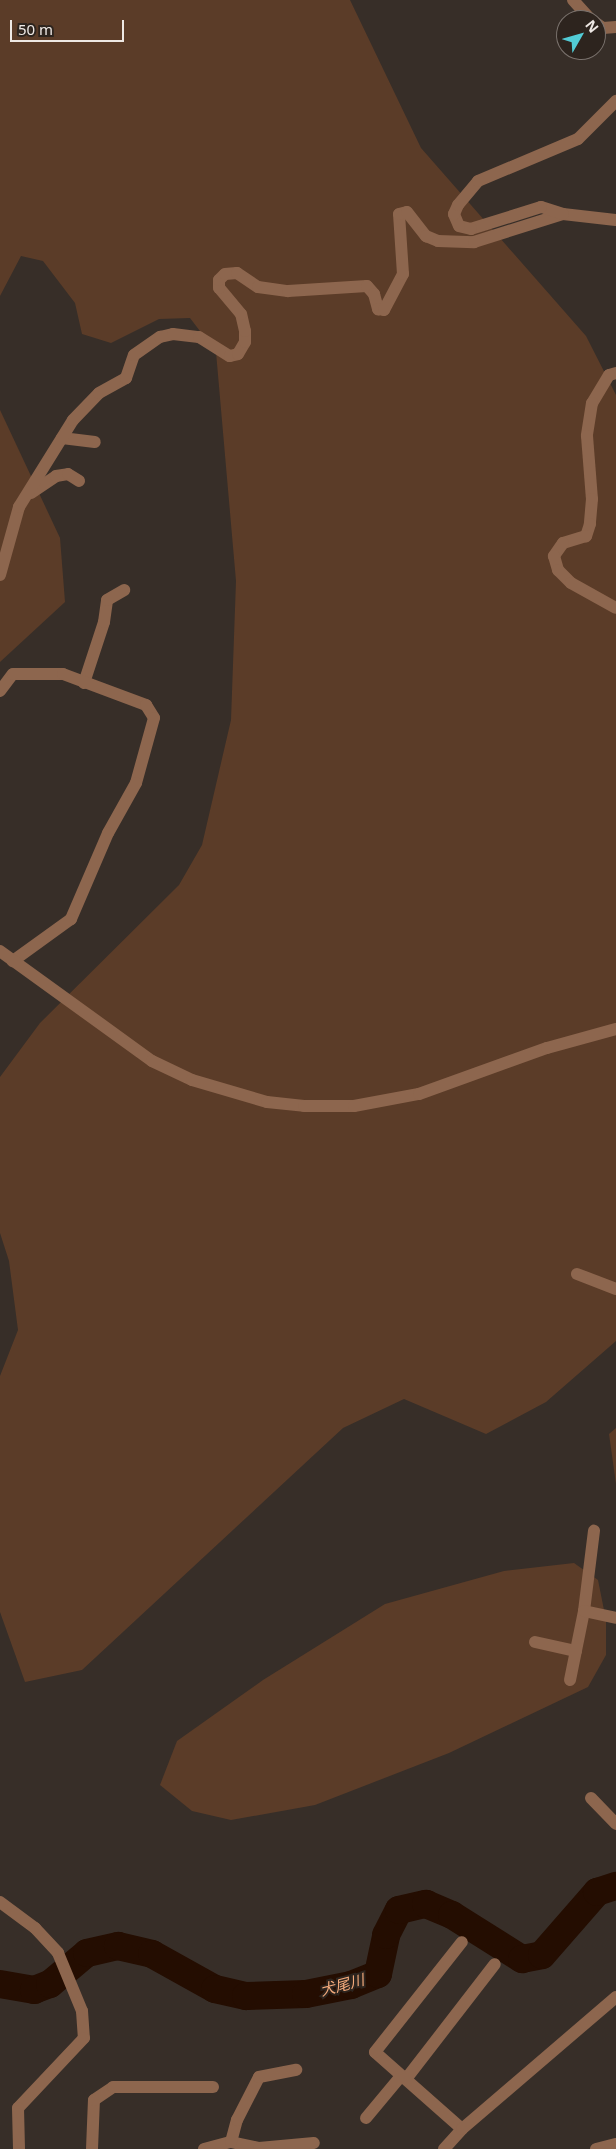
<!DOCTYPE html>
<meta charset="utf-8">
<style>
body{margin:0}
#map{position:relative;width:616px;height:2149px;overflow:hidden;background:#372e28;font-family:"Noto Sans","Noto Sans JP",sans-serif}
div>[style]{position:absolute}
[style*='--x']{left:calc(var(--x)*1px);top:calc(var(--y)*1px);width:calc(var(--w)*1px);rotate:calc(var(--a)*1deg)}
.green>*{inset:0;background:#5b3c28}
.river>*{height:28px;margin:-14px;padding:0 14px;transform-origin:14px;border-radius:14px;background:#240d01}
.minor>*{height:12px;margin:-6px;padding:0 6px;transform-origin:6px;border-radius:6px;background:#8d664e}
.tertiary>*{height:12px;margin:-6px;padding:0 6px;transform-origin:6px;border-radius:6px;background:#8d664e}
span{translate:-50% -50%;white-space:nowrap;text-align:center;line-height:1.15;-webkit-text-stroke:4px #2d241e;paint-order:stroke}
.water-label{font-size:15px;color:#f5ab7c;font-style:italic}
.north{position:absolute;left:556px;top:10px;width:50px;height:50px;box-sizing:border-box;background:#2d241e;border:1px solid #7a726d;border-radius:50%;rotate:52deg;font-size:14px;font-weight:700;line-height:20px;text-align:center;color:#eee8e4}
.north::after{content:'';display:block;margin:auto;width:18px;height:22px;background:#52ccd6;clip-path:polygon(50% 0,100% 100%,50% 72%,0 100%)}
.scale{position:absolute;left:10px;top:20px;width:114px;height:22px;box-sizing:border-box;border:2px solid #eee8e4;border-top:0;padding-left:6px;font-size:15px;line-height:18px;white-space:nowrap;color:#eee8e4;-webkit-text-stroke:4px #2d241e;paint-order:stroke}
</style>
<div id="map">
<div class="green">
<div style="clip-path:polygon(0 0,350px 0,421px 148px,586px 336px,616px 395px,616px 1341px,546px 1402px,486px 1434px,404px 1399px,343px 1428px,82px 1670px,25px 1682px,0 1612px,0 1376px,18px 1330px,9px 1261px,0 1233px,0 1077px,40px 1023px,179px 885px,202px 845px,231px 720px,236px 581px,216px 352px,190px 318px,159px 319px,111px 343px,82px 334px,75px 303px,43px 261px,21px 256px,0 296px)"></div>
<div style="clip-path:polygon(0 410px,60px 538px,65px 602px,0 662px)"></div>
<div style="clip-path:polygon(616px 1428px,616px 1484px,609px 1434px)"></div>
<div style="clip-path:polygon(574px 1563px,598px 1580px,606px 1620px,606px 1655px,588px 1687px,449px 1753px,315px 1805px,231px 1820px,192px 1811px,160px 1785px,177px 1741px,263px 1680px,385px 1604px,504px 1571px)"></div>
</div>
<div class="river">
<div style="--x:0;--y:1984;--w:35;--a:10"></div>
<div style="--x:34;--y:1990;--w:17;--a:-21"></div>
<div style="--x:50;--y:1984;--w:48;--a:-40"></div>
<div style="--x:87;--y:1953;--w:32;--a:-13"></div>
<div style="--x:118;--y:1946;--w:35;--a:13"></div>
<div style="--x:152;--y:1954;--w:72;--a:29.1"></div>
<div style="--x:215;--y:1989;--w:32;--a:13"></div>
<div style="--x:246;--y:1996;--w:60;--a:-1.9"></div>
<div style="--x:306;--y:1994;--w:46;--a:-11.3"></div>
<div style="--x:351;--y:1985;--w:29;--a:-22"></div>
<div style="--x:378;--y:1974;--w:40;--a:-78"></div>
<div style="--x:386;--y:1935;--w:28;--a:-63"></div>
<div style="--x:399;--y:1910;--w:28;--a:-13"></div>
<div style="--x:426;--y:1904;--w:28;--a:23"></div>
<div style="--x:452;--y:1915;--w:83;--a:32.2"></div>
<div style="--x:522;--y:1959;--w:20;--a:-11"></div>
<div style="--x:542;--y:1955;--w:84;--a:-48.9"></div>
<div style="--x:597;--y:1892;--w:20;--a:-18"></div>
</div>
<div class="minor">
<div style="--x:573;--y:0;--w:27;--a:48"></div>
<div style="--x:596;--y:23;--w:9;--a:36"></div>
<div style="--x:603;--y:28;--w:13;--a:-4"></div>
<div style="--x:563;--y:214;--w:53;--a:6.5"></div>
<div style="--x:616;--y:373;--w:7;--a:164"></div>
<div style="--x:609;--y:375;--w:33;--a:121"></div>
<div style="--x:592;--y:403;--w:33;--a:99"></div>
<div style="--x:587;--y:436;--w:63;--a:85.5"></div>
<div style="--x:592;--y:499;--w:25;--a:95"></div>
<div style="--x:590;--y:524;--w:13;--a:108"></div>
<div style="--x:586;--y:536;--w:24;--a:163"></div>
<div style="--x:563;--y:543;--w:16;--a:125"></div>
<div style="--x:554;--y:556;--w:15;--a:74"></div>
<div style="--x:558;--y:570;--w:18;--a:45"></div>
<div style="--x:571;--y:583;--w:51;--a:29.1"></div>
<div style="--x:62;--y:438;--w:33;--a:7"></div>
<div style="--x:31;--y:493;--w:30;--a:-34"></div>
<div style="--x:56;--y:476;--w:12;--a:-9"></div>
<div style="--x:68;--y:474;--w:13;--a:32"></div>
<div style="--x:0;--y:575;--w:71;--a:-74.4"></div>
<div style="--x:19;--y:507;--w:102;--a:-58.2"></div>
<div style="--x:73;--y:420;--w:37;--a:-46"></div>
<div style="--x:99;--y:393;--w:31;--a:-29"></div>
<div style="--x:126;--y:378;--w:24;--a:-71"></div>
<div style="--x:134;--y:355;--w:32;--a:-35"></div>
<div style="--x:160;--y:337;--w:13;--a:-13"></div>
<div style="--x:173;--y:334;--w:26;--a:7"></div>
<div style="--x:199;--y:337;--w:36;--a:32"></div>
<div style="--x:230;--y:356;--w:8;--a:-14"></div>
<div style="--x:238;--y:354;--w:14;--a:-60"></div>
<div style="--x:245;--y:342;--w:11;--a:-90"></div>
<div style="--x:245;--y:331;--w:17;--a:-103"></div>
<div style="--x:241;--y:314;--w:34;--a:-130"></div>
<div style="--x:219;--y:288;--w:8;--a:-90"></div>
<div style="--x:219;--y:280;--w:8;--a:-45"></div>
<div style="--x:225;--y:274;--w:12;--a:-5"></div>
<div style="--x:237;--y:273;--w:25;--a:34"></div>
<div style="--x:258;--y:287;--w:30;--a:8"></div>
<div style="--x:288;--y:291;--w:79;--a:-3.6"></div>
<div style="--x:367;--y:286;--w:11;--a:49"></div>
<div style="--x:374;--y:294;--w:16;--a:75"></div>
<div style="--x:378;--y:309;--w:6;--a:9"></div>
<div style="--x:384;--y:310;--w:41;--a:-62.2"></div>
<div style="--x:403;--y:274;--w:60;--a:-93.8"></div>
<div style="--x:399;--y:214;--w:8;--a:-14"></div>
<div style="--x:407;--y:212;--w:31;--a:52"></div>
<div style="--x:426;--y:236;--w:13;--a:23"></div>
<div style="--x:438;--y:241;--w:36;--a:2"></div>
<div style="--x:474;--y:242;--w:93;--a:-17.5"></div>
<div style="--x:563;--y:214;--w:23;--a:-162"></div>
<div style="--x:541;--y:207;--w:73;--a:162.6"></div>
<div style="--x:471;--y:229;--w:12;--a:-166"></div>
<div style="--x:459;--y:226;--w:13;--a:-113"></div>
<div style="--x:454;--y:214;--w:10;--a:-66"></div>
<div style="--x:458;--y:205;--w:31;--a:-50"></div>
<div style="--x:478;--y:181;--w:108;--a:-22.8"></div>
<div style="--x:578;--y:139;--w:54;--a:-45"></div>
<div style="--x:84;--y:683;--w:64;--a:-71.8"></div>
<div style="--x:104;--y:622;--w:22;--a:-82"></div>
<div style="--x:107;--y:600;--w:20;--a:-30"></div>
<div style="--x:0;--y:691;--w:21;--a:-53"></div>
<div style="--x:13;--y:674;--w:50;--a:0"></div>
<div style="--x:63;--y:674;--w:89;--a:20.5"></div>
<div style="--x:146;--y:705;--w:15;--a:58"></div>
<div style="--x:154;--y:718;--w:67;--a:105.5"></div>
<div style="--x:136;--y:783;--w:57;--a:119.2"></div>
<div style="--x:108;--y:833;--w:94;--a:113.3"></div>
<div style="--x:71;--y:919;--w:72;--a:144.1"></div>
<div style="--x:577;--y:1274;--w:42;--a:21"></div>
<div style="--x:584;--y:1611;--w:81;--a:-82.9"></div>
<div style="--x:535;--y:1642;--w:42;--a:12.4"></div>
<div style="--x:570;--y:1680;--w:70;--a:-78.5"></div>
<div style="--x:584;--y:1611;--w:33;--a:12"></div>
<div style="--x:591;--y:1798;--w:36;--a:46"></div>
<div style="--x:0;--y:1902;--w:44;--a:36.6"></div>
<div style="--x:35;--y:1928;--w:34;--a:47"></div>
<div style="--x:58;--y:1953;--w:63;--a:67.5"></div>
<div style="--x:82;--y:2011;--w:27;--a:86"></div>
<div style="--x:84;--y:2038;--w:96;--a:133.3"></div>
<div style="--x:18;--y:2108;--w:41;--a:88.6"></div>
<div style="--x:406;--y:2079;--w:145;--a:-52.3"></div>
<div style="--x:366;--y:2118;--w:55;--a:-50.2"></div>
<div style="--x:462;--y:2129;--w:116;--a:-138.5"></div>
<div style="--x:375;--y:2052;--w:140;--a:-51.7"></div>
<div style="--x:231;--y:2142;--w:29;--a:12"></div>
<div style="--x:259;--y:2148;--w:55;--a:-5.2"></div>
<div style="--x:92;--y:2149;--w:49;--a:-87.7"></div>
<div style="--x:94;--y:2100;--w:23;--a:-34"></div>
<div style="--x:113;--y:2087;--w:100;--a:0"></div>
<div style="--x:204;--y:2149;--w:28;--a:-15"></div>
<div style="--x:231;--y:2142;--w:23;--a:-75"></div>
<div style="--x:237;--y:2120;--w:48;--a:-62.9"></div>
<div style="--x:259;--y:2077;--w:38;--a:-11"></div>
<div style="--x:444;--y:2149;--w:27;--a:-48"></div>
<div style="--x:462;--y:2129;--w:203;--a:-40.6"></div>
<div style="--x:596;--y:2149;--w:21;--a:-14"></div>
</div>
<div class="tertiary">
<div style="--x:0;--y:951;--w:188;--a:35.9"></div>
<div style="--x:152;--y:1061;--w:44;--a:25.4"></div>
<div style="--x:192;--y:1080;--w:78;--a:16.3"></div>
<div style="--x:267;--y:1102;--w:37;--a:6"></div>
<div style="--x:304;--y:1106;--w:50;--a:0"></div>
<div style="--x:354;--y:1106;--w:66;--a:-10.5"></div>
<div style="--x:419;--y:1094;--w:136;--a:-19.8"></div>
<div style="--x:547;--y:1048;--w:72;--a:-15.4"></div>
</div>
<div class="water-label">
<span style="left:342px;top:1985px;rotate:-15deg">犬尾川</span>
</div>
<div class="north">N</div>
<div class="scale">50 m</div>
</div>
